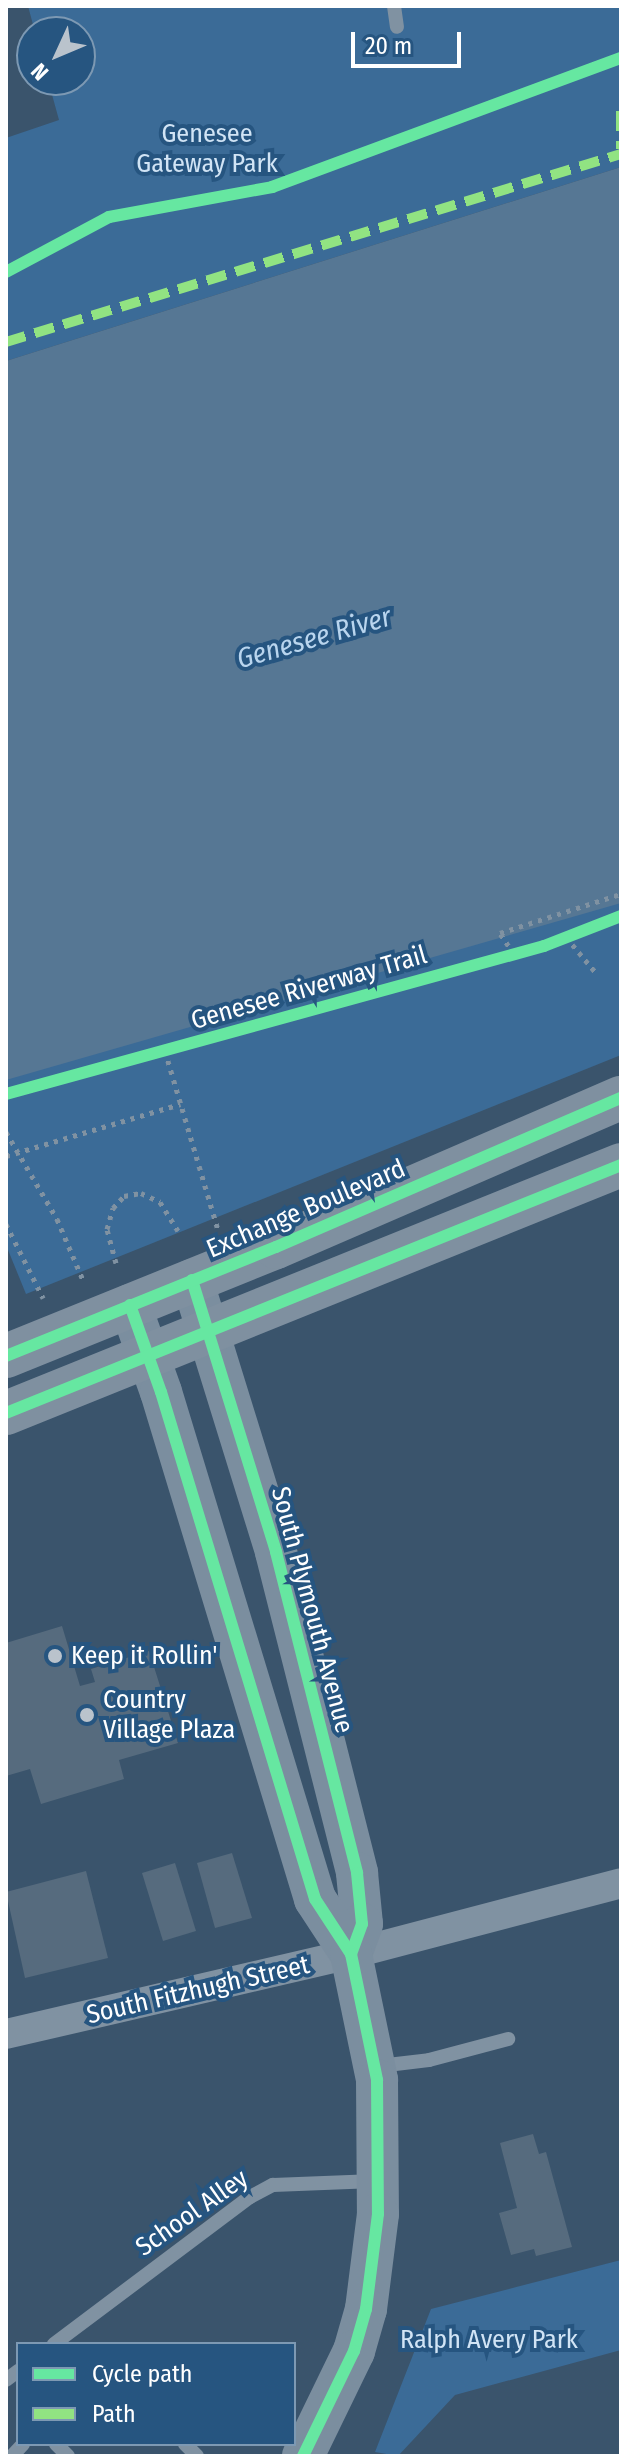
<!DOCTYPE html>
<style>
body{margin:0}
#map{position:relative;width:627px;height:2462px;overflow:hidden;background:#3a546c;font-family:"Fira Sans Condensed",sans-serif}
div>[style]{position:absolute}
[style*='--x']{left:calc(var(--x)*1px);top:calc(var(--y)*1px);width:calc(var(--w)*1px);rotate:calc(var(--a)*1deg)}
.green>*{inset:0;background:#3b6b97}
.water>*{inset:0;background:#567794}
.building>*{inset:0;background:#566b7e}
.path>*{height:5px;margin-top:-2.5px;transform-origin:0;background:repeating-linear-gradient(90deg,#8092a2 0 4px,transparent 0 10px)}
.lane>*{height:14px;margin:-7px;padding:0 7px;transform-origin:7px;border-radius:7px;background:#8092a2}
.street>*{height:30px;margin:-15px;padding:0 15px;transform-origin:15px;border-radius:15px;background:#8092a2}
.secondary>*{height:42px;margin:-21px;padding:0 21px;transform-origin:21px;border-radius:21px;background:#7b8e9f}
.primary>*{height:44px;margin:-22px;padding:0 22px;transform-origin:22px;border-radius:22px;background:#7f90a0}
.quiet>*{height:10px;margin-top:-5px;transform-origin:0;background:repeating-linear-gradient(90deg,#91e382 0 20px,transparent 0 30px)}
.cycleway>*{height:12px;margin:-6px;padding:0 6px;transform-origin:6px;border-radius:6px;background:#66e7a1}
.dots>*{width:22px;height:22px;translate:-50% -50%;box-sizing:border-box;border:4px solid #265580;border-radius:50%}
span{translate:-50% -50%;white-space:nowrap;text-align:center;line-height:1.15;-webkit-text-stroke:8px #265580;paint-order:stroke}
.park-label{font-size:26px;color:#d1e4f5}
.street-label{font-size:26px;color:#fff}
.poi-label{font-size:26px;color:#fff}
.left{translate:0 -50%;text-align:left}
.water-label{font-size:28px;color:#b9d5ee;font-style:italic}
.frame{position:absolute;inset:0;border:8px solid #fff;pointer-events:none}
.legend{position:absolute;left:16px;top:2342px;width:280px;height:104px;box-sizing:border-box;background:#265580;border:2px solid #7d99b3;margin:0;padding:10px 14px;list-style:none;font-size:24px;color:#fff}
.legend li{display:flex;align-items:center;gap:16px;height:40px}
.legend b{width:40px;border:2px solid #7d99b3}
.north{position:absolute;left:16px;top:16px;width:80px;height:80px;box-sizing:border-box;background:#265580;border:2px solid #7d99b3;border-radius:50%;rotate:226deg;font-size:22px;font-weight:700;line-height:32px;text-align:center;color:#fff}
.north::after{content:'';display:block;margin:auto;width:28px;height:36px;background:#bac3cc;clip-path:polygon(50% 0,100% 100%,50% 72%,0 100%)}
.scale{position:absolute;left:351px;top:32px;width:110px;height:36px;box-sizing:border-box;border:4px solid #fff;border-top:0;padding-left:10px;font-size:24px;line-height:28px;white-space:nowrap;color:#fff;-webkit-text-stroke:6px #265580;paint-order:stroke}
</style>
<div id="map">
<div class="green">
<div style="clip-path:polygon(28px 6px,621px 6px,621px 167px,6px 361px,6px 138px,59px 120px,48px 80px,80px 80px,80px 32px,35px 32px)"></div>
<div style="clip-path:polygon(621px 889px,621px 1055px,26px 1294px,6px 1245px,6px 1061px)"></div>
<div style="clip-path:polygon(621px 2260px,621px 2350px,455px 2395px,398px 2456px,375px 2452px,431px 2309px)"></div>
</div>
<div class="water">
<div style="clip-path:polygon(621px 167px,621px 903px,6px 1080px,6px 361px)"></div>
</div>
<div class="building">
<div style="clip-path:polygon(62px 1626px,80px 1686px,95px 1682px,91px 1669px,149px 1651px,178px 1743px,119px 1760px,124px 1779px,41px 1804px,30px 1769px,6px 1776px,6px 1643px)"></div>
<div style="clip-path:polygon(232px 1853px,252px 1918px,215px 1928px,197px 1863px)"></div>
<div style="clip-path:polygon(175px 1863px,196px 1931px,163px 1941px,142px 1873px)"></div>
<div style="clip-path:polygon(86px 1871px,108px 1958px,25px 1978px,6px 1892px)"></div>
<div style="clip-path:polygon(533px 2134px,539px 2154px,546px 2152px,572px 2247px,536px 2256px,534px 2249px,511px 2255px,499px 2213px,517px 2208px,500px 2143px)"></div>
</div>
<div class="path">
<div style="--x:566;--y:937;--w:48;--a:50"></div>
<div style="--x:514;--y:954;--w:25;--a:-124"></div>
<div style="--x:500;--y:933;--w:127;--a:-17.9"></div>
<div style="--x:165;--y:1051;--w:187;--a:73.5"></div>
<div style="--x:6;--y:1132;--w:101;--a:59.6"></div>
<div style="--x:57;--y:1219;--w:66;--a:66.9"></div>
<div style="--x:6;--y:1156;--w:182;--a:-16.6"></div>
<div style="--x:6;--y:1224;--w:83;--a:63.4"></div>
<div style="--x:116;--y:1263;--w:35;--a:-105"></div>
<div style="--x:107;--y:1229;--w:22;--a:-74"></div>
<div style="--x:113;--y:1208;--w:16;--a:-47"></div>
<div style="--x:124;--y:1196;--w:17;--a:-10"></div>
<div style="--x:141;--y:1193;--w:21;--a:25"></div>
<div style="--x:160;--y:1202;--w:34;--a:58"></div>
</div>
<div class="lane">
<div style="--x:394;--y:6;--w:21;--a:82"></div>
<div style="--x:379;--y:2066;--w:50;--a:-6.8"></div>
<div style="--x:429;--y:2060;--w:82;--a:-14.9"></div>
<div style="--x:54;--y:2344;--w:245;--a:-36.9"></div>
<div style="--x:250;--y:2197;--w:26;--a:-28"></div>
<div style="--x:273;--y:2185;--w:102;--a:-2.2"></div>
<div style="--x:6;--y:2380;--w:15;--a:-37"></div>
<div style="--x:56;--y:2444;--w:17;--a:45"></div>
<div style="--x:185;--y:2444;--w:17;--a:45"></div>
<div style="--x:12;--y:2456;--w:16;--a:-47"></div>
</div>
<div class="street">
<div style="--x:6;--y:2034;--w:354;--a:-13.1"></div>
<div style="--x:351;--y:1954;--w:279;--a:-14.7"></div>
</div>
<div class="secondary">
<div style="--x:192;--y:1280;--w:285;--a:72.8"></div>
<div style="--x:276;--y:1552;--w:331;--a:75.8"></div>
<div style="--x:357;--y:1873;--w:51;--a:84.4"></div>
<div style="--x:362;--y:1924;--w:32;--a:110"></div>
<div style="--x:130;--y:1305;--w:92;--a:70.4"></div>
<div style="--x:161;--y:1392;--w:530;--a:73.1"></div>
<div style="--x:315;--y:1899;--w:66;--a:56.8"></div>
<div style="--x:351;--y:1954;--w:129;--a:78.3"></div>
<div style="--x:377;--y:2080;--w:134;--a:89.6"></div>
<div style="--x:378;--y:2214;--w:96;--a:97.2"></div>
<div style="--x:366;--y:2309;--w:44;--a:105.9"></div>
<div style="--x:354;--y:2351;--w:117;--a:115.9"></div>
</div>
<div class="primary">
<div style="--x:6;--y:1356;--w:291;--a:-22"></div>
<div style="--x:276;--y:1247;--w:376;--a:-23.4"></div>
<div style="--x:6;--y:1413;--w:663;--a:-21.96"></div>
</div>
<div class="quiet">
<div style="--x:621;--y:111;--w:38;--a:90"></div>
<div style="--x:6;--y:342;--w:643;--a:-17"></div>
</div>
<div class="cycleway">
<div style="--x:6;--y:272;--w:117;--a:-28.1"></div>
<div style="--x:109;--y:217;--w:166;--a:-10.4"></div>
<div style="--x:272;--y:187;--w:372;--a:-20.3"></div>
<div style="--x:6;--y:1094;--w:558;--a:-15.38"></div>
<div style="--x:544;--y:946;--w:83;--a:-21.3"></div>
<div style="--x:192;--y:1280;--w:285;--a:72.8"></div>
<div style="--x:276;--y:1552;--w:331;--a:75.8"></div>
<div style="--x:357;--y:1873;--w:51;--a:84.4"></div>
<div style="--x:362;--y:1924;--w:32;--a:110"></div>
<div style="--x:130;--y:1305;--w:92;--a:70.4"></div>
<div style="--x:161;--y:1392;--w:530;--a:73.1"></div>
<div style="--x:315;--y:1899;--w:66;--a:56.8"></div>
<div style="--x:351;--y:1954;--w:129;--a:78.3"></div>
<div style="--x:377;--y:2080;--w:134;--a:89.6"></div>
<div style="--x:378;--y:2214;--w:96;--a:97.2"></div>
<div style="--x:366;--y:2309;--w:44;--a:105.9"></div>
<div style="--x:354;--y:2351;--w:117;--a:115.9"></div>
<div style="--x:6;--y:1356;--w:291;--a:-22"></div>
<div style="--x:276;--y:1247;--w:376;--a:-23.4"></div>
<div style="--x:6;--y:1413;--w:663;--a:-21.96"></div>
</div>
<div class="dots">
<div style="left:55px;top:1656px;background:#bac3cc"></div>
<div style="left:87px;top:1715px;background:#bac3cc"></div>
</div>
<div class="park-label">
<span style="left:207px;top:149px">Genesee<br>Gateway Park</span>
<span style="left:489px;top:2340px">Ralph Avery Park</span>
</div>
<div class="street-label">
<span style="left:309px;top:988px;rotate:-16deg">Genesee Riverway Trail</span>
<span style="left:306px;top:1209px;rotate:-23deg">Exchange Boulevard</span>
<span style="left:312px;top:1610px;rotate:75deg">South Plymouth Avenue</span>
<span style="left:198px;top:1990px;rotate:-13deg">South Fitzhugh Street</span>
<span style="left:192px;top:2213px;rotate:-35deg">School Alley</span>
</div>
<div class="poi-label">
<span class="left" style="left:71px;top:1656px">Keep it Rollin'</span>
<span class="left" style="left:103px;top:1715px">Country<br>Village Plaza</span>
</div>
<div class="water-label">
<span style="left:314px;top:638px;rotate:-16deg">Genesee River</span>
</div>
<div class="frame"></div>
<ul class="legend">
<li><b style="height:10px;background:#66e7a1"></b>Cycle path</li>
<li><b style="height:10px;background:#91e382"></b>Path</li>
</ul>
<div class="north">N</div>
<div class="scale">20 m</div>
</div>
